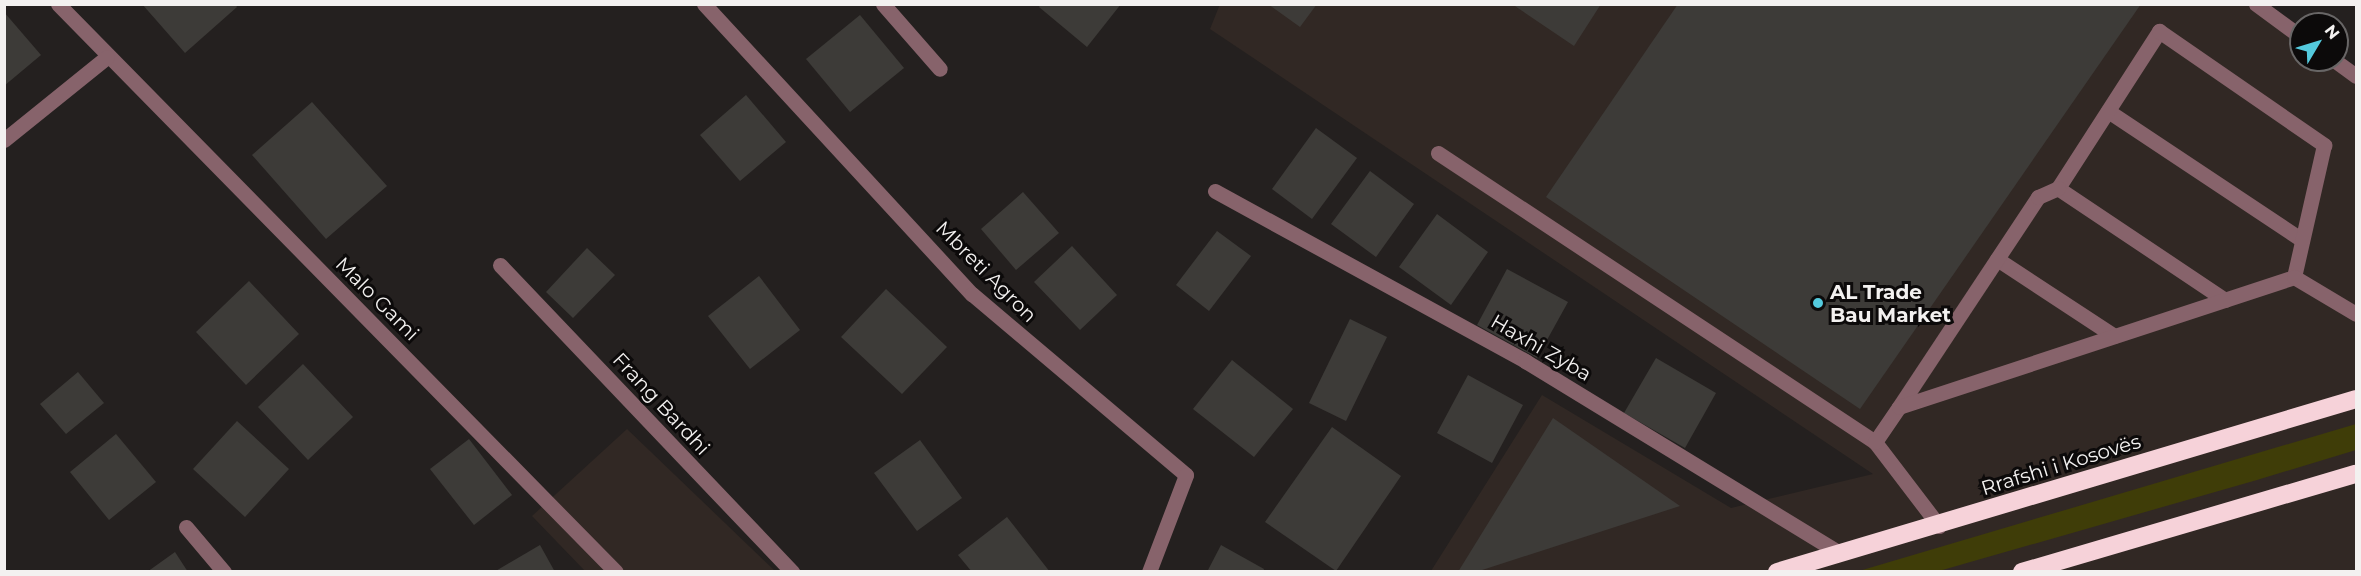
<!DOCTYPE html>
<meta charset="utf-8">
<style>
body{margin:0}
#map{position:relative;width:2361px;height:576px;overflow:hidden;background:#24201f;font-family:Montserrat,sans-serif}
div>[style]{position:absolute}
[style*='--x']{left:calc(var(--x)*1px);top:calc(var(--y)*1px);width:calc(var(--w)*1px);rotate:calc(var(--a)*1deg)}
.built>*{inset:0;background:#312824}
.green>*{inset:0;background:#3f3d08}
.building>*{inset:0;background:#3d3b38}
.lane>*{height:15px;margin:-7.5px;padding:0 7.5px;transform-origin:7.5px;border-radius:7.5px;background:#87636b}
.street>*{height:15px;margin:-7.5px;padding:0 7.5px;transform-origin:7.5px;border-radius:7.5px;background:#87636b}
.highway>*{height:18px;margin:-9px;padding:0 9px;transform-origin:9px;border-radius:9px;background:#f6d2d9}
.dots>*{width:16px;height:16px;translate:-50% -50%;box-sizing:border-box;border:3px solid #0c0a0a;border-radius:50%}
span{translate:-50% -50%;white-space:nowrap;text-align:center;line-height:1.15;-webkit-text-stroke:6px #0c0a0a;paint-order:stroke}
.street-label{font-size:20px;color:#f3f1f0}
.poi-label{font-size:20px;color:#f3f1f0;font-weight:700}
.left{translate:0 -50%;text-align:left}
.frame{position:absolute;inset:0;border:6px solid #f3f1f0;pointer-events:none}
.north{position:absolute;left:2289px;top:12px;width:60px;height:60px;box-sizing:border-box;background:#0c0a0a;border:2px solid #686666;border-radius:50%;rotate:52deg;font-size:16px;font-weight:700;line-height:24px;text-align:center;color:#f3f1f0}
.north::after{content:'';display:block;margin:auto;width:21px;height:27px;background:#54cadd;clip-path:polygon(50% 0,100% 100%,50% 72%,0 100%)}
</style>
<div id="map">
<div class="built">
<div style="clip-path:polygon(1220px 4px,2256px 5px,2301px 37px,2301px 60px,2334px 60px,2356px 76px,2356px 571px,1431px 571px,1542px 395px,1731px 508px,1873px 474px,1210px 29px)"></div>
<div style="clip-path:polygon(627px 429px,775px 571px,585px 571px,532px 516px)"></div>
</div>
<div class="green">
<div style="clip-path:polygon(2356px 424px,2356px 450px,2257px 480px,1939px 571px,1859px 571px)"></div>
</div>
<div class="building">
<div style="clip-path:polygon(142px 4px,235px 4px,237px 7px,185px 53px)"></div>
<div style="clip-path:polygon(1041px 4px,1121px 4px,1087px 47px,1039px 7px)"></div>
<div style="clip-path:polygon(1268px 4px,1317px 4px,1300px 27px)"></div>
<div style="clip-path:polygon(1512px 4px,1601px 4px,1574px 46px)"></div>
<div style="clip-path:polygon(1678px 4px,2141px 4px,1860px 409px,1546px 197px)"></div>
<div style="clip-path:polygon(4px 12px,41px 55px,4px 86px)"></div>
<div style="clip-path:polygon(860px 15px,904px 68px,850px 112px,806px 59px)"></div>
<div style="clip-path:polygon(746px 95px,786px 142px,740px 181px,700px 135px)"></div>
<div style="clip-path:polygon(312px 102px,387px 186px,326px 239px,252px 155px)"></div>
<div style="clip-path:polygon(1316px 128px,1357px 158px,1312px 219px,1272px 189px)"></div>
<div style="clip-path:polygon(1370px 171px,1414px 204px,1376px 257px,1331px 224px)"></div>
<div style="clip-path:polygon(1023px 192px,1059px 233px,1016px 270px,981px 229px)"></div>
<div style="clip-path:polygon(1437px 214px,1488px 252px,1451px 305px,1399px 267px)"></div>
<div style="clip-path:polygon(1217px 231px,1251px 256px,1209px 311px,1176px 285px)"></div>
<div style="clip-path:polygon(1072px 246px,1117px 295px,1080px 330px,1034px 282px)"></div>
<div style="clip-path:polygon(587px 248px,615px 275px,573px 318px,546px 292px)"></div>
<div style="clip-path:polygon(1507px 269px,1568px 302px,1537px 358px,1477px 325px)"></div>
<div style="clip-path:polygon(759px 276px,800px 330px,750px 369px,708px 316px)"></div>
<div style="clip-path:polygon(249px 281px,299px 334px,246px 385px,196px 332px)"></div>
<div style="clip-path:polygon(886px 289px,947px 347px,902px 394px,841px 337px)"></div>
<div style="clip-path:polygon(1350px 319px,1387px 337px,1346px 421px,1309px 403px)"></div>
<div style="clip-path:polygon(1656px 358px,1716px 393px,1685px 448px,1624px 413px)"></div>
<div style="clip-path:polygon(1232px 360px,1293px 409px,1254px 457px,1193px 409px)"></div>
<div style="clip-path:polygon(303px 364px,353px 417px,308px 460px,258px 407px)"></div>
<div style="clip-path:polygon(78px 372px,104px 403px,66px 434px,40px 404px)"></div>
<div style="clip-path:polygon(1468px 375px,1523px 405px,1492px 463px,1437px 433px)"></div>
<div style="clip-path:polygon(1553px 418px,1680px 506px,1476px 572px,1458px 572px)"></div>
<div style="clip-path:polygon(237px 421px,289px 469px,245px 517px,193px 469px)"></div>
<div style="clip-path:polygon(1332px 427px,1401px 476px,1336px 571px,1265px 522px)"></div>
<div style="clip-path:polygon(116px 434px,156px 482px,109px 520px,70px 472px)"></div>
<div style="clip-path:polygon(469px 439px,512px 495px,474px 525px,430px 469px)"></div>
<div style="clip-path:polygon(920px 440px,962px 498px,917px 531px,874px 473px)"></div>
<div style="clip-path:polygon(1007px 517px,1050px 572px,972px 572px,958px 555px)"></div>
<div style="clip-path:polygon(540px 545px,555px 572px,494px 572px)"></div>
<div style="clip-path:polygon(1221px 545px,1264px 569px,1263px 572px,1207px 572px)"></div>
<div style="clip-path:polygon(175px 552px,188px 572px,147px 572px)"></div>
</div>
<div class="lane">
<div style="--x:2108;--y:111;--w:233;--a:33.6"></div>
<div style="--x:1438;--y:153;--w:524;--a:33.48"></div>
<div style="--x:1997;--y:259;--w:140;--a:33.3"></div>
<div style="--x:2225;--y:300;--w:201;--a:-146.2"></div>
<div style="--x:2058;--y:188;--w:187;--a:-57.2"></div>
<div style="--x:2159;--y:31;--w:201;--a:34.6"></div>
<div style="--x:2324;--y:145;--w:135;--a:102.8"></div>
<div style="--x:1899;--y:407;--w:252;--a:-56.5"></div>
<div style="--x:2038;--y:197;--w:22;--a:-24"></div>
<div style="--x:1939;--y:526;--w:106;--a:-127.3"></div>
<div style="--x:1875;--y:442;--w:42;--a:-55.6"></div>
<div style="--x:1899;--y:407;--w:416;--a:-18.2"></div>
<div style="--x:2294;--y:277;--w:72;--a:30.8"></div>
<div style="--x:186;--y:527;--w:59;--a:49.8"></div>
</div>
<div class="street">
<div style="--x:58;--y:4;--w:796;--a:45.51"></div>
<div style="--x:704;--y:4;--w:395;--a:47.3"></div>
<div style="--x:972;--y:294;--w:280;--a:40.2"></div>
<div style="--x:1186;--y:475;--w:104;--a:110.9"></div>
<div style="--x:883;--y:4;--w:86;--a:48.8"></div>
<div style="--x:2256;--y:4;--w:56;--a:36.3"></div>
<div style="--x:2334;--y:60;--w:27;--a:36"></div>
<div style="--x:4;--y:140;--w:132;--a:-38.9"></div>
<div style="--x:1215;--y:191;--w:354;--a:28.7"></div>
<div style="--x:1525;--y:361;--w:368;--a:31.4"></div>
<div style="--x:500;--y:265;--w:424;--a:46.4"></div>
</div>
<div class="highway">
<div style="--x:1777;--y:572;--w:604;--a:-16.64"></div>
<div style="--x:2022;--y:572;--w:348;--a:-16.4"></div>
</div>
<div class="dots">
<div style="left:1818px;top:303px;background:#54cadd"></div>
</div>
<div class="street-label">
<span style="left:986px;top:272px;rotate:45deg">Mbreti Agron</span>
<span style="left:377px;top:299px;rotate:45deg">Malo Gami</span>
<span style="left:1541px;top:348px;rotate:30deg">Haxhi Zyba</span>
<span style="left:661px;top:404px;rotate:47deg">Frang Bardhi</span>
<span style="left:2061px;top:465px;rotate:-17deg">Rrafshi i Kosovës</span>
</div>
<div class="poi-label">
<span class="left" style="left:1830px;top:304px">AL Trade<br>Bau Market</span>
</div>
<div class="frame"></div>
<div class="north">N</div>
</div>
